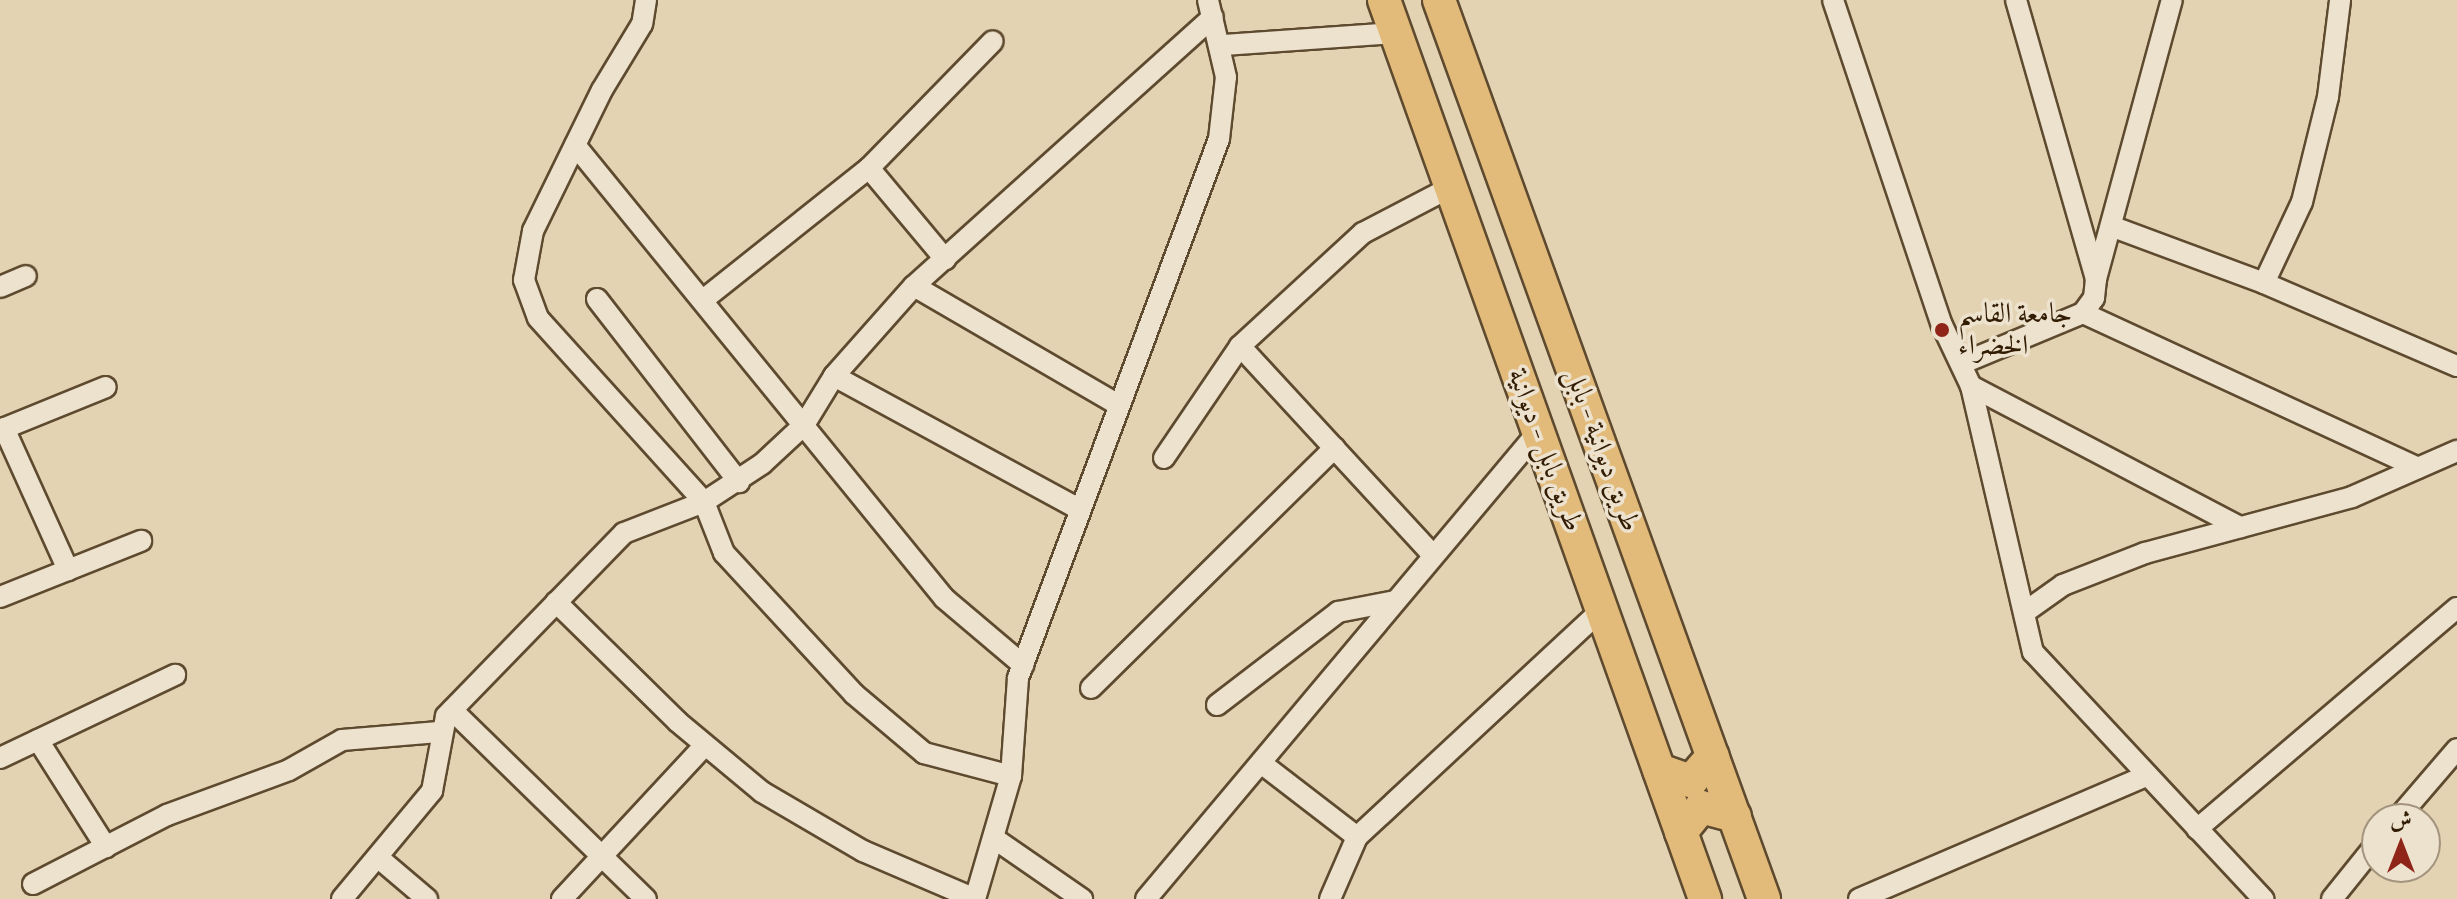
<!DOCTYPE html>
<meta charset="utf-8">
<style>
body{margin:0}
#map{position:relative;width:2457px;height:899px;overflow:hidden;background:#e3d3b3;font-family:"Libre Bodoni",Amiri,serif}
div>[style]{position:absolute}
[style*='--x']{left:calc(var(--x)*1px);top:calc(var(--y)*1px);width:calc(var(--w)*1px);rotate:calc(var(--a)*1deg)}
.roads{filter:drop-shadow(2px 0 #5e4a2f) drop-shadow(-2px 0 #5e4a2f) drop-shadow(0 2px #5e4a2f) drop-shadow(0 -2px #5e4a2f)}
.minor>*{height:20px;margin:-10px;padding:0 10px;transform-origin:10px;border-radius:10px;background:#ede2ce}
.trunk>*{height:32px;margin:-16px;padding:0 16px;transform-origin:16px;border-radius:16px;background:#e2ba7a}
.dots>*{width:22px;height:22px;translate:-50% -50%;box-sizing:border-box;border:4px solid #ede2ce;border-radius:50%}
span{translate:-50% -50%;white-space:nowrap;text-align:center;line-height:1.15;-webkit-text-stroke:7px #ede2ce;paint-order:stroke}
.poi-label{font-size:28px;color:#321c03}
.left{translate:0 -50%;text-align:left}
.street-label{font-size:28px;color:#321c03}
.north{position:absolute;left:2361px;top:803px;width:80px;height:80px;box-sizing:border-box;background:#ede2ce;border:2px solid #a2937d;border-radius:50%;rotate:0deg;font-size:22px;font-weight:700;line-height:32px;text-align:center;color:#321c03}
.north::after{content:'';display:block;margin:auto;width:28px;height:36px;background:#8f2418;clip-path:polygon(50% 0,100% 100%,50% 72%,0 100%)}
</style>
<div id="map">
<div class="roads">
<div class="minor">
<div style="--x:646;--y:0;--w:24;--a:99"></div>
<div style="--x:642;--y:24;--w:77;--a:121.2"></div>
<div style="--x:602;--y:90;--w:157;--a:116.1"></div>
<div style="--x:533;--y:231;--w:50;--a:100.4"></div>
<div style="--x:524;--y:280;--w:40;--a:69.8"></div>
<div style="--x:538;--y:318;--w:248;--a:47.9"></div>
<div style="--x:704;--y:502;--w:55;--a:68.6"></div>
<div style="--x:724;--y:553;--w:192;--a:47.3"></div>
<div style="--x:854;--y:694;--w:92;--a:40.1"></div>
<div style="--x:924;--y:753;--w:90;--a:14.8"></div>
<div style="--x:1833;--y:0;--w:343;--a:71.5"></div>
<div style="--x:1942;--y:325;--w:68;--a:64.6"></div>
<div style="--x:1971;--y:386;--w:273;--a:76.9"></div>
<div style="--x:2033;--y:652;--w:338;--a:47"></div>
<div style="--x:1223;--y:45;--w:173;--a:-4"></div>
<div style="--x:575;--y:145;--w:584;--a:50.83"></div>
<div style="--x:944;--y:598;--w:104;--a:40.3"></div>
<div style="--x:869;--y:168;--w:119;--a:50.1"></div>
<div style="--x:2111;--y:226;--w:163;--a:20.4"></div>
<div style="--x:2264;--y:283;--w:210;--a:23.3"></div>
<div style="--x:2096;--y:279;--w:289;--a:-74.8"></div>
<div style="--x:2264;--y:283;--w:89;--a:-64.9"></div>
<div style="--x:2302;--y:202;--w:108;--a:-76.1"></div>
<div style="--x:2328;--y:97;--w:98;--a:-82.9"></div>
<div style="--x:914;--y:286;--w:235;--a:30.2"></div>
<div style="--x:0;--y:287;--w:28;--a:-23"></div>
<div style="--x:597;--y:299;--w:232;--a:52.2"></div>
<div style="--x:703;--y:300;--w:212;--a:-38.5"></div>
<div style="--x:869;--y:168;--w:177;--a:-45.7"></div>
<div style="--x:2083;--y:313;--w:369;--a:24.8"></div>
<div style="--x:1240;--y:346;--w:284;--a:47.3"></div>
<div style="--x:1963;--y:363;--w:130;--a:-22.6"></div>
<div style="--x:2083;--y:313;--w:19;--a:-54"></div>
<div style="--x:2094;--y:298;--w:19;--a:-84"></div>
<div style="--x:2096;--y:279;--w:290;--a:-106"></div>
<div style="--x:834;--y:376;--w:279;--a:28.5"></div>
<div style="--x:1971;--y:386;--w:304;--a:27.7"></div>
<div style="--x:4;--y:428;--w:156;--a:65.7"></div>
<div style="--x:0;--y:430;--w:114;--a:-22.1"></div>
<div style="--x:1164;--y:458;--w:135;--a:-55.8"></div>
<div style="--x:1240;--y:346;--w:167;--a:-42.6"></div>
<div style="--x:1363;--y:233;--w:99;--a:-27.6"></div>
<div style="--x:0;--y:597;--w:152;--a:-21.7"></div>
<div style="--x:556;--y:602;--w:171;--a:44.5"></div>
<div style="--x:678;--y:722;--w:109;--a:39.8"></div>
<div style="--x:762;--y:792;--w:117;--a:30.3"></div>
<div style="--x:863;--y:851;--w:122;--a:23.2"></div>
<div style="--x:2025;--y:612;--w:47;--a:-35.4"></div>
<div style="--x:2063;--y:585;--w:88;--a:-21.3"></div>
<div style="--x:2145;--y:553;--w:214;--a:-15.1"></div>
<div style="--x:2352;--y:497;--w:115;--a:-23.7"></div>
<div style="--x:1091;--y:688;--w:342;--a:-44.6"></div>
<div style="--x:1217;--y:705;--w:153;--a:-37.5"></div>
<div style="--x:1338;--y:612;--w:58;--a:-10.9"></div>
<div style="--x:452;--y:710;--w:271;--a:44.3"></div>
<div style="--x:38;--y:740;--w:127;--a:57.6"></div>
<div style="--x:0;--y:758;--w:194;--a:-25.4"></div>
<div style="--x:1261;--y:763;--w:121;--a:37.6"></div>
<div style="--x:2397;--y:819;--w:92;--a:-49.4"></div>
<div style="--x:2197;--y:829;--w:341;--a:-40.4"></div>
<div style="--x:995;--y:839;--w:106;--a:34.6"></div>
<div style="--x:380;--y:859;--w:62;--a:40.4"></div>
<div style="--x:33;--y:884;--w:151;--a:-27.2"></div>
<div style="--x:167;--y:815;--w:130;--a:-20.2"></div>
<div style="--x:289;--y:770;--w:61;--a:-29.5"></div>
<div style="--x:342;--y:740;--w:97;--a:-4.7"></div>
<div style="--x:342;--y:899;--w:141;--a:-50.2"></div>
<div style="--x:432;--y:791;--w:76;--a:-79.4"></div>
<div style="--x:446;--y:716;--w:255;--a:-45.8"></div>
<div style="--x:624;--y:533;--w:86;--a:-21.2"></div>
<div style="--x:704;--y:502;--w:69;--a:-33.2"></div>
<div style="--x:762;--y:464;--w:57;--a:-42.9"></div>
<div style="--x:804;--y:425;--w:57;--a:-58.5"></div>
<div style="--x:834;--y:376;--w:120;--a:-48.4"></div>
<div style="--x:914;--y:286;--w:402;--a:-42"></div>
<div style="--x:562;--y:899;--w:210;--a:-47.1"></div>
<div style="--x:975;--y:899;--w:128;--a:-73.7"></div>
<div style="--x:1011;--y:776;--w:98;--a:-85.9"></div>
<div style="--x:1018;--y:678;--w:575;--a:-69.55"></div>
<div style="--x:1219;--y:139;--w:62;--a:-83.6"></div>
<div style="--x:1226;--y:77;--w:79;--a:-103.2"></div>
<div style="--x:1146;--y:899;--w:610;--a:-49.99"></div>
<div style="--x:1330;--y:899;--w:68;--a:-66.5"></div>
<div style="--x:1357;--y:837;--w:335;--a:-42.9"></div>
<div style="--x:1859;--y:899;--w:314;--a:-23.2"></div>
<div style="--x:2332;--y:899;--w:72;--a:-51.2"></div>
</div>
<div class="trunk">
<div style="--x:1384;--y:0;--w:955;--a:70.35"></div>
<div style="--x:1439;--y:0;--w:956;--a:70.12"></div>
<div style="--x:1659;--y:770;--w:34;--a:19"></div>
<div style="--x:1691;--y:781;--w:33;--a:-49"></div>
<div style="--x:1681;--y:832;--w:32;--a:-51"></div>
<div style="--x:1701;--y:807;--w:35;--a:15"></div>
</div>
</div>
<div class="dots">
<div style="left:1942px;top:330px;background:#8f2418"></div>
</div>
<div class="poi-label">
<span class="left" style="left:1958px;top:330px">جامعة القاسم<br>الخضراء</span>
</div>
<div class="street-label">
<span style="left:1545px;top:450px;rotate:70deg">طريق بابل - ديوانية</span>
<span style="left:1602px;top:450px;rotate:70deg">طريق ديوانية - بابل</span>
</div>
<div class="north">ش</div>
</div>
